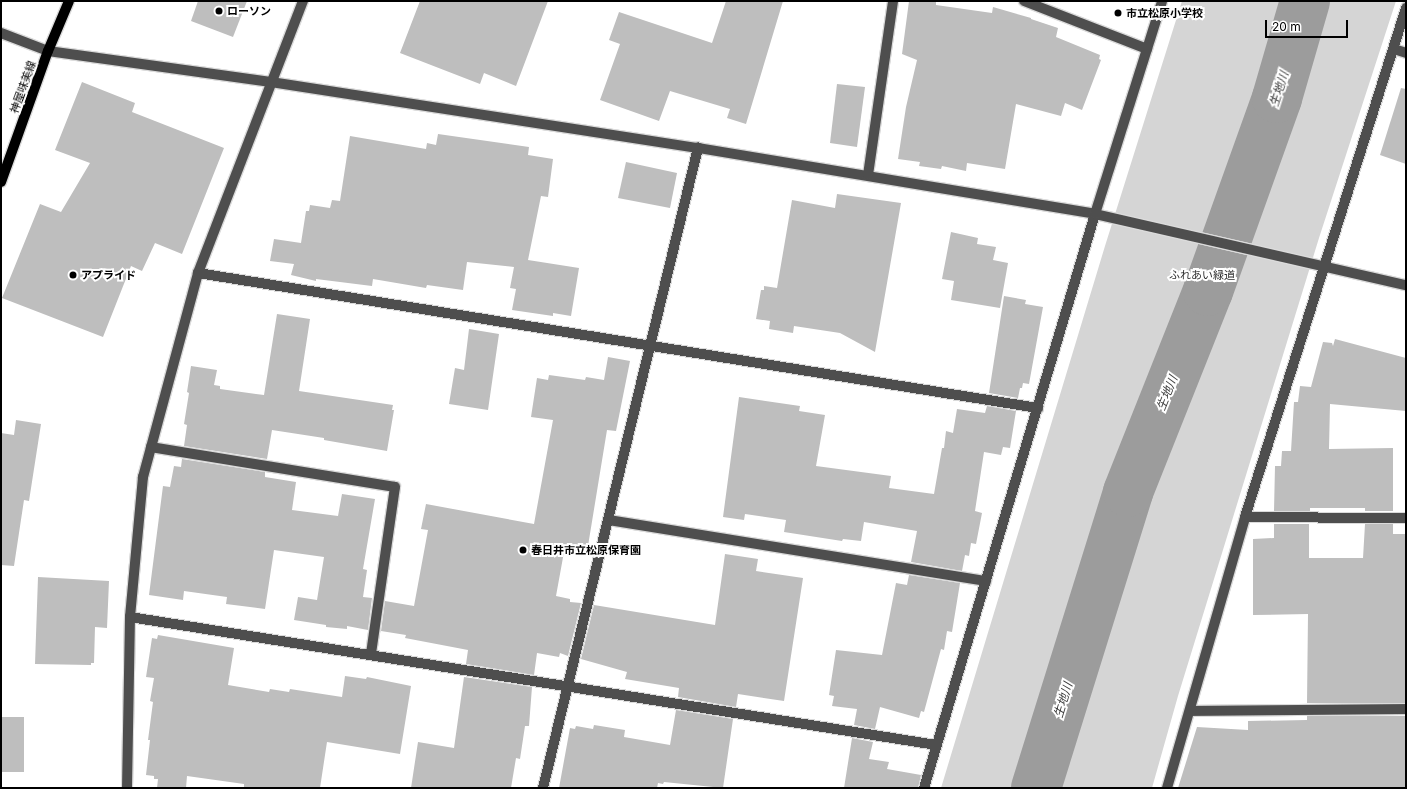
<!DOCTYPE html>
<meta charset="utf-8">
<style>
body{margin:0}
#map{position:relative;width:1407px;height:789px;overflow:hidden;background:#fff;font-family:Inter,"Noto Sans JP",sans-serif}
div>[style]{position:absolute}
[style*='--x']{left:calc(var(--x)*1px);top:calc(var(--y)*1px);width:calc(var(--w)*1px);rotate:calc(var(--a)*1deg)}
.green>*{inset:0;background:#d5d5d5}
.river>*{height:50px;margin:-25px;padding:0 25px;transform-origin:25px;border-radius:25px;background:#9c9c9c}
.building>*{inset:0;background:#bebebe}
.roads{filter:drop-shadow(1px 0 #dbdbdb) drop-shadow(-1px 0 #dbdbdb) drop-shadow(0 1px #dbdbdb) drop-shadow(0 -1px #dbdbdb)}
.minor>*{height:10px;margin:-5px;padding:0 5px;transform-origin:5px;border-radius:5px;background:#4e4e4e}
.major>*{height:10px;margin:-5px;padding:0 5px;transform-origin:5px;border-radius:5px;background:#000}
.dots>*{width:11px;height:11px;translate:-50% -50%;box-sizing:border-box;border:2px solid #fff;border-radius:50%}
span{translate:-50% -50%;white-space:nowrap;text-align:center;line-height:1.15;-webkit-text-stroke:4px #fff;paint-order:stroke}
.poi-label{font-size:11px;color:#000;font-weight:700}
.left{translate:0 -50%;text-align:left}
.street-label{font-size:11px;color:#000}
.park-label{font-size:11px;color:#2c2c2c}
.water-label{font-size:12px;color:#3d3d3d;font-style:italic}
.frame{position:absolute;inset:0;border:2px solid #000;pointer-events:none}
.scale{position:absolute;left:1265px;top:20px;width:83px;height:18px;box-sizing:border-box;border:2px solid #000;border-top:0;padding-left:5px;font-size:12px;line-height:14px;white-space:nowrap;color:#000;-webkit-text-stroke:3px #fff;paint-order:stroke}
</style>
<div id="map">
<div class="green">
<div style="clip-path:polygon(1182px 1px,1396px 1px,1319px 238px,1178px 696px,1152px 788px,941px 788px,1105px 246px)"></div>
</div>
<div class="river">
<div style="--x:1036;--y:788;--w:310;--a:-72.7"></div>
<div style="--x:1128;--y:492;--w:216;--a:-68.3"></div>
<div style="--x:1208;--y:291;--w:205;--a:-70.3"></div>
<div style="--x:1277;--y:98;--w:101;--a:-73.9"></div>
</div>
<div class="building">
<div style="clip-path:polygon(198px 1px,247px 1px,233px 37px,191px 21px)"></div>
<div style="clip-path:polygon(420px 1px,548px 1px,516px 86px,484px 73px,480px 84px,400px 53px)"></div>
<div style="clip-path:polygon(726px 1px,783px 1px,746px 124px,727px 118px,730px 109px,670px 91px,659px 121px,600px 100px,620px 44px,609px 40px,619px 12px,712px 43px)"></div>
<div style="clip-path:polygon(909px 1px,936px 1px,936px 5px,992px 13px,993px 7px,1031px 18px,1031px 19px,1058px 28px,1056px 37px,1100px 55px,1099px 59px,1101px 60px,1082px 110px,1065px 103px,1061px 116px,1016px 104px,1005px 169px,967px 163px,966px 171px,942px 166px,941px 169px,919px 166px,920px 162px,898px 159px,906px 107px,917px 60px,902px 54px)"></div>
<div style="clip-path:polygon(82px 82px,135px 103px,132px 112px,224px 148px,182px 254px,155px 243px,142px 271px,131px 266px,103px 337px,2px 298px,40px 204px,61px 212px,90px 163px,55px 150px)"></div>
<div style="clip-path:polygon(837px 84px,865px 87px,857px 147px,830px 143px)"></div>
<div style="clip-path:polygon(1401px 88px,1406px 89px,1406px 164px,1380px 155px)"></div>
<div style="clip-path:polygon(438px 134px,529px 147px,528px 155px,553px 159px,548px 197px,541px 196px,528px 260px,579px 268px,571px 316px,553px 313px,553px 316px,512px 310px,516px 289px,510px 288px,514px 267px,467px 262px,463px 290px,427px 285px,426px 288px,373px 279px,372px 286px,316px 279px,316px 281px,291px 275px,294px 264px,270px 261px,274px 239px,301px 243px,306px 211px,309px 211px,310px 205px,330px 208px,332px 200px,340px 201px,350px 136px,426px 149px,427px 143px,436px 145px)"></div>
<div style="clip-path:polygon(626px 162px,677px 173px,670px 208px,618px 198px)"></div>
<div style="clip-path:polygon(837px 194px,901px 203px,875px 352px,840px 333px,794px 326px,793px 333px,769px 329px,770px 321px,756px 319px,761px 290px,764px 290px,764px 286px,777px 288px,792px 200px,835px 208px)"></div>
<div style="clip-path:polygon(951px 232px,978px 238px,977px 244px,996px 247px,993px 260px,1008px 263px,1000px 308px,951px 300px,954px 281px,942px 279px)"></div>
<div style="clip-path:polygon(1004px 296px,1026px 300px,1025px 304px,1043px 307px,1029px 384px,1023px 383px,1022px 388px,1020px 388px,1018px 398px,989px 393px)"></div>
<div style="clip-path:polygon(277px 314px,310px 319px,299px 391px,393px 405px,392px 410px,394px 410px,387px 451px,324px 440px,324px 438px,272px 430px,267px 459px,184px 446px,187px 425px,184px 424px,189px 393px,187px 392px,191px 366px,217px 370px,214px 385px,220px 386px,220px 389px,264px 395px)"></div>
<div style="clip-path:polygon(469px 329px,499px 334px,488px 410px,449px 404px,455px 368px,464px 370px)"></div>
<div style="clip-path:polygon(1335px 339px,1406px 358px,1406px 411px,1330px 404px,1329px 449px,1393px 448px,1393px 511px,1365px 511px,1365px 508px,1310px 508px,1310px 511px,1274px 511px,1275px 466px,1281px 466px,1282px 451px,1291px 451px,1294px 402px,1298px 402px,1300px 386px,1311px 387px,1323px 342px,1332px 343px,1333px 346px)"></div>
<div style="clip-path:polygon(608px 357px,630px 361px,616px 431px,607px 430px,588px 546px,580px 544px,578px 554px,564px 552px,556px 596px,570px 599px,570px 602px,581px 603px,568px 656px,560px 653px,559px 657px,537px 653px,534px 675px,466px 664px,468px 650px,405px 638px,406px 635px,381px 631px,385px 601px,414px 606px,428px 530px,421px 529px,426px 504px,534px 524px,553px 420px,531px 417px,537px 378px,548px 380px,549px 375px,585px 380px,586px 377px,604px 380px)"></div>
<div style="clip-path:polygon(739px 397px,800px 406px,799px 411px,825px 415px,816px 466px,891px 476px,889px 488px,934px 494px,942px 448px,944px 448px,946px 431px,953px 433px,957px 409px,985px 413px,987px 406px,1016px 411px,1010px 448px,1003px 447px,1001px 455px,984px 452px,975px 511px,982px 513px,976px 544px,971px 543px,969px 556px,965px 555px,962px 571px,911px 562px,917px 531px,864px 522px,861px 541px,843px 539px,842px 541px,784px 532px,786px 520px,745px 514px,744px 520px,723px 517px)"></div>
<div style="clip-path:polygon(16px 420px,41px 424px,29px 501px,24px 500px,14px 566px,1px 565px,1px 433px,14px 435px)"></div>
<div style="clip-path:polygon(182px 459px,265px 472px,265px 477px,296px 482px,292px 510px,338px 516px,342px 494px,375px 499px,363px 569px,367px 570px,363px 597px,372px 598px,368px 630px,347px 626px,347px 629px,326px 627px,326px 625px,294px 620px,298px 597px,317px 600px,324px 557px,274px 550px,265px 609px,226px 604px,227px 597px,184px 591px,183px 600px,149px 595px,163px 486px,170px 487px,174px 466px,181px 467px)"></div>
<div style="clip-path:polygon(1274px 524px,1309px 524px,1309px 558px,1363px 558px,1365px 524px,1393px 524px,1393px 534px,1406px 534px,1406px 703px,1307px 703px,1308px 614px,1253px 615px,1253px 539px,1274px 538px)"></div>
<div style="clip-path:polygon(725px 554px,758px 559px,756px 571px,803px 578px,784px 701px,738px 694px,736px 707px,678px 697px,679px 688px,625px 679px,627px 672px,581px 659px,594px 605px,715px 625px)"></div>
<div style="clip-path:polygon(909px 575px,960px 583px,952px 632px,947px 631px,944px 650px,941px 649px,924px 712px,921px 711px,919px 718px,880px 707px,875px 729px,854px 725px,857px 709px,832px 706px,834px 696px,829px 695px,836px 650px,882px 655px,896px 583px,907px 585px)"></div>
<div style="clip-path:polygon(38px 577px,109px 581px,107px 628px,95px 627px,94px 663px,91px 663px,91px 665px,35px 664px)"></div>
<div style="clip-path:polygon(158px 635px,234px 648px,228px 685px,269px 692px,270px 689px,289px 692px,290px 689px,342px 697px,345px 676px,366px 679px,367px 677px,411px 686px,400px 754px,327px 742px,320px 788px,244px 788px,244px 784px,187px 776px,186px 788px,157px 788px,158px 779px,154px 779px,154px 776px,146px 775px,150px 740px,148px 740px,153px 702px,150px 701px,154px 678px,146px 677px,152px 638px,157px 639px)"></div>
<div style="clip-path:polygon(464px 677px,532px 687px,529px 726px,525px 726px,520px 759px,516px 758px,511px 788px,411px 788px,418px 742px,454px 748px)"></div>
<div style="clip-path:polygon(676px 710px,733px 719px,723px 788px,664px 782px,663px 784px,658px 783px,657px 788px,559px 788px,570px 728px,575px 729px,576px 726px,593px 729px,594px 725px,625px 730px,624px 737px,670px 745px)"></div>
<div style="clip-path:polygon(1307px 716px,1406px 716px,1406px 788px,1178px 788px,1197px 727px,1248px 730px,1248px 721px,1307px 720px)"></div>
<div style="clip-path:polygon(1px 717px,24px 717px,24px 772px,1px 772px)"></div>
<div style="clip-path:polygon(852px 738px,873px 742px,869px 759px,889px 762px,887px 769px,921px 775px,918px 788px,844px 788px)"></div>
</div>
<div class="roads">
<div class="minor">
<div style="--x:1024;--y:1;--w:132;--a:21.3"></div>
<div style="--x:1;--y:33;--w:50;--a:21"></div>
<div style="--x:48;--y:51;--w:225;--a:7.9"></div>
<div style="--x:271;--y:82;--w:432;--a:8.8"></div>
<div style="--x:698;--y:148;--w:402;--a:9.4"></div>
<div style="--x:1095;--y:214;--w:319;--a:12.9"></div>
<div style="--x:1394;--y:49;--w:13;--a:18"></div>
<div style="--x:868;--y:175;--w:176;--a:-81.8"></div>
<div style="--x:198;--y:273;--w:851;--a:9.13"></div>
<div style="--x:151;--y:447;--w:247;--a:9.3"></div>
<div style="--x:395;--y:487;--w:169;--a:98.2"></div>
<div style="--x:1245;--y:517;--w:161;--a:0.4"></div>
<div style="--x:609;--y:520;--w:382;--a:9.2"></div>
<div style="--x:130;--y:617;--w:816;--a:9.02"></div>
<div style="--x:1190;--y:711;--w:216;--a:-0.5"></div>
<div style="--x:127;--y:788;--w:171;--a:-89"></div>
<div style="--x:130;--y:617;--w:141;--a:-84.7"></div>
<div style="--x:143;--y:477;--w:211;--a:-74.9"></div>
<div style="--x:198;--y:273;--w:292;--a:-68.9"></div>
<div style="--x:543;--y:788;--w:659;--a:-76.39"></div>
<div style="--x:924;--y:788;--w:599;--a:-73.41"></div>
<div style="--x:1095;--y:214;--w:223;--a:-72.5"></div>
<div style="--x:1167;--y:788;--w:282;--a:-73.9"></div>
<div style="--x:1245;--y:517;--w:534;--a:-72.45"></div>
</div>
<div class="major">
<div style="--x:1;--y:182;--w:139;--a:-70.3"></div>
<div style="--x:48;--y:51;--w:54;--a:-67.2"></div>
</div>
</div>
<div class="dots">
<div style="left:219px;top:11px;background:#000"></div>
<div style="left:1118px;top:13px;background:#000"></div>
<div style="left:73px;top:275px;background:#000"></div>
<div style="left:523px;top:550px;background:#000"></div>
</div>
<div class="poi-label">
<span class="left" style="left:227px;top:11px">ローソン</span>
<span class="left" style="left:1126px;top:13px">市立松原小学校</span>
<span class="left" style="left:81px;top:275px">アプライド</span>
<span class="left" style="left:531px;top:550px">春日井市立松原保育園</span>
</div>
<div class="street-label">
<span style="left:23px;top:87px;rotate:-70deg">神屋味美線</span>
</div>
<div class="park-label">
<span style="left:1202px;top:275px">ふれあい緑道</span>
</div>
<div class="water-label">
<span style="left:1279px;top:89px;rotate:-72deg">生地川</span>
<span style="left:1167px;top:393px;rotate:-68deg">生地川</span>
<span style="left:1063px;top:700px;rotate:-73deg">生地川</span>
</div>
<div class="frame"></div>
<div class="scale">20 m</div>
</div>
